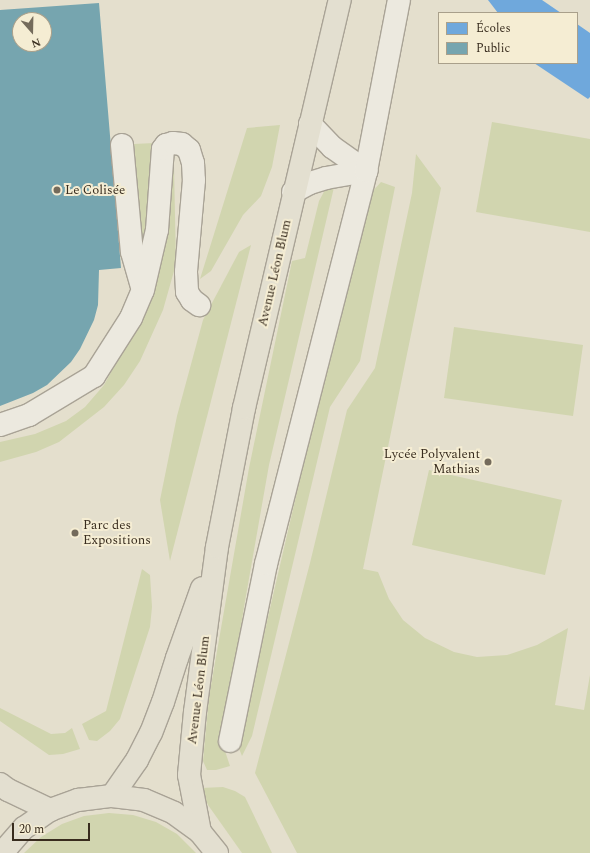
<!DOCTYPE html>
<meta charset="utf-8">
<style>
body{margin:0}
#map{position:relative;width:590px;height:853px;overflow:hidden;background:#e4dfcd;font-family:Spectral,serif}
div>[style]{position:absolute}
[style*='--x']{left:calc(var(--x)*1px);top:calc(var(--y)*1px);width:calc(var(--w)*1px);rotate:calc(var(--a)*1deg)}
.green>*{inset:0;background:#d1d5af}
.schools>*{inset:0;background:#6fa8dc}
.public>*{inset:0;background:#76a5af}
.roads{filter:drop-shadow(1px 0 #a9a396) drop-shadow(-1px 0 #a9a396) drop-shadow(0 1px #a9a396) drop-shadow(0 -1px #a9a396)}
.minor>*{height:22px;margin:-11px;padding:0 11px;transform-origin:11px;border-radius:11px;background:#ece9df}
.major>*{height:22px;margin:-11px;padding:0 11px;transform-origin:11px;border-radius:11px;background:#e3dfd0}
.dots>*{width:11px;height:11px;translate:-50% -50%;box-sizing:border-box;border:2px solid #f5edd3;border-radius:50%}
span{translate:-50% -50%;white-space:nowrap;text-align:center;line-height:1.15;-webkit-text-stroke:4px #f5edd3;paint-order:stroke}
.poi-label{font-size:13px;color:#382c1e}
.left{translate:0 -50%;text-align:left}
.right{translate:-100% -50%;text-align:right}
.street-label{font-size:13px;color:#382c1e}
.legend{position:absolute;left:438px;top:12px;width:140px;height:52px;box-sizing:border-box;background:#f5edd3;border:1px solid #a9a08b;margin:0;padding:5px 7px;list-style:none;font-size:12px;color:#382c1e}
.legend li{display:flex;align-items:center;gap:8px;height:20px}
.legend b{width:20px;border:1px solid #a9a08b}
.north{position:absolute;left:12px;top:12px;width:40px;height:40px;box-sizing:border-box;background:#f5edd3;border:1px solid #a9a08b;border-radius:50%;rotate:160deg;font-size:11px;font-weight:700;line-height:16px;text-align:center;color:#382c1e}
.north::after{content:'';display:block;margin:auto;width:14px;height:18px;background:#746b5b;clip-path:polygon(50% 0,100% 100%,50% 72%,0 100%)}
.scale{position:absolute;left:12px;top:823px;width:78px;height:18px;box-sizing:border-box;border:2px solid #382c1e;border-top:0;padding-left:5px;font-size:12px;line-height:14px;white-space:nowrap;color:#382c1e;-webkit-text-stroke:3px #f5edd3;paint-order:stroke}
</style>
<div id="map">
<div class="green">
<div style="clip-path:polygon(492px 122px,590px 139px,590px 232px,476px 212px)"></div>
<div style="clip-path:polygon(280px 125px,272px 167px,261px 196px,243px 215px,211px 271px,200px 279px,247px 128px)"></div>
<div style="clip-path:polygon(154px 143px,149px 216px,142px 240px,134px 144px)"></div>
<div style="clip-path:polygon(416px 154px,441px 188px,363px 569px,378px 572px,389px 599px,403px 620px,425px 638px,454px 652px,477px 657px,507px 655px,537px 645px,568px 628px,555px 705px,584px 710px,590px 675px,590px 853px,297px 853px,255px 773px,310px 563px,347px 410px,375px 368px,412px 193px)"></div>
<div style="clip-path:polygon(169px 158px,174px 166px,176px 264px,163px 310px,140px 361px,124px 385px,104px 407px,59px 442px,36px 452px,0 462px,0 442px,35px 434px,66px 421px,85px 407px,104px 385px,126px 345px)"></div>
<div style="clip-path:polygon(381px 182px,395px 187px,360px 361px,330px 407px,252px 736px,242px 756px,236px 741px,252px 686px,342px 298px,370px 194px)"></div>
<div style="clip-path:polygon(335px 183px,269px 465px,244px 607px,223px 745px,230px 766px,216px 770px,207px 770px,203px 761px,209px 697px,249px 468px,292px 261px,305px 258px,319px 201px,326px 188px)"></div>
<div style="clip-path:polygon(251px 245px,170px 561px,160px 500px,177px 416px,203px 320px,239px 252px)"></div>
<div style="clip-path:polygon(454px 327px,583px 345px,573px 416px,444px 398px)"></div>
<div style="clip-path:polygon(429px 470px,562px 500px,545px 575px,412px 545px)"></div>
<div style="clip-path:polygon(142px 569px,150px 575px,152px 607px,150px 627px,120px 719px,110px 731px,97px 741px,89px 740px,82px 724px,106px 711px)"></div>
<div style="clip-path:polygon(0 708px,51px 734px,65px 733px,72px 728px,80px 749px,63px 754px,49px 755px,0 721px)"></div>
<div style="clip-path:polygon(223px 787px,235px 791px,245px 797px,272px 853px,242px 853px,208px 805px,201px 788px)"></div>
<div style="clip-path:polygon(109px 813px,133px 815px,156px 822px,177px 834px,196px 853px,24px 853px,41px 837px,62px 824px,84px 816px)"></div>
</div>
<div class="schools">
<div style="clip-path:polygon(488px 0,542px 0,561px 13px,498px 13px)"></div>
<div style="clip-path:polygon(577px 24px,590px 33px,590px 97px,588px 99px,534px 63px,577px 63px)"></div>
</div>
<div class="public">
<div style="clip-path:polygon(evenodd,99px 3px,121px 268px,99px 270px,98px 305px,94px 320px,80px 349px,71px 362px,47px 385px,33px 393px,0 406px,0 10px,99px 3px,20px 20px,44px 20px,44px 44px,20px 44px,20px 20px)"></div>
</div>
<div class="roads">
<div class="minor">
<div style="--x:310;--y:124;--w:32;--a:46"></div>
<div style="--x:332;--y:147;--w:42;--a:35.2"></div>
<div style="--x:122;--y:145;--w:107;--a:84.7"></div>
<div style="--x:132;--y:252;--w:36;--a:74"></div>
<div style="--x:293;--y:192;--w:19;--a:-28"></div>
<div style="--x:310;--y:183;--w:17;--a:-17"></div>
<div style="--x:326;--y:178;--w:41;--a:-9.9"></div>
<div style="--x:0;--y:425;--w:31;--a:-19"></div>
<div style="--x:29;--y:415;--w:76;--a:-31"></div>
<div style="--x:94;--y:376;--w:69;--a:-57.5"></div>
<div style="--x:131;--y:318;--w:30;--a:-67"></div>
<div style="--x:143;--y:290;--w:62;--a:-76.9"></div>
<div style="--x:157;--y:230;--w:81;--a:-85.8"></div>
<div style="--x:163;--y:149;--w:5;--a:-53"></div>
<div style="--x:166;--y:145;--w:7;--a:-16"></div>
<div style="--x:173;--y:143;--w:9;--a:6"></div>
<div style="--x:182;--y:144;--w:9;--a:41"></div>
<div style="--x:189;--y:150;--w:14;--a:73"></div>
<div style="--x:193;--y:163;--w:17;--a:87"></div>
<div style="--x:194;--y:180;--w:92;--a:95"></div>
<div style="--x:186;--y:272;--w:20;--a:87"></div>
<div style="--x:187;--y:292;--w:9;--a:58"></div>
<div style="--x:192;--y:300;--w:9;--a:36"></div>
<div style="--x:230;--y:741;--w:181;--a:-78.5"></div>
<div style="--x:266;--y:564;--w:406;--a:-75.7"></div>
<div style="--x:366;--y:171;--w:174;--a:-79.1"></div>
</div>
<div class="major">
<div style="--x:0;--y:784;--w:10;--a:37"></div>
<div style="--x:8;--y:790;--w:47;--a:25.5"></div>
<div style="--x:112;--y:796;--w:44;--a:-55.2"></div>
<div style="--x:137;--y:760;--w:30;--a:-63"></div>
<div style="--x:151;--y:733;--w:33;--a:-69"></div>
<div style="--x:163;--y:702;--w:46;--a:-72.3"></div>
<div style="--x:177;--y:658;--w:74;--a:-70.3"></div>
<div style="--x:200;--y:832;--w:58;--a:-100.9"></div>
<div style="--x:189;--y:775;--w:63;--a:-84.6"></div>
<div style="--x:195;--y:712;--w:166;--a:-82.4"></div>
<div style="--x:217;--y:547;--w:142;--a:-79"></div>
<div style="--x:244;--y:408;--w:419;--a:-76.8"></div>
<div style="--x:2;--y:853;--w:33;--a:-49"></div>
<div style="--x:24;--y:828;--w:32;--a:-35"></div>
<div style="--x:50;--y:810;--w:30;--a:-20"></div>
<div style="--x:78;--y:800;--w:34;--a:-7"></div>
<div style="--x:112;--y:796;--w:32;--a:7"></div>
<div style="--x:144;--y:800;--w:33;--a:23"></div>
<div style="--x:174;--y:813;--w:32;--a:36"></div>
<div style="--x:200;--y:832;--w:27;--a:51"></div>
</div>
</div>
<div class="dots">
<div style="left:57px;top:190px;background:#746b5b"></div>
<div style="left:488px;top:462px;background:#746b5b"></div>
<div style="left:75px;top:533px;background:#746b5b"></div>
</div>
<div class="poi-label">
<span class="left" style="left:65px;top:190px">Le Colisée</span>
<span class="right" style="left:480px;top:462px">Lycée Polyvalent<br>Mathias</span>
<span class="left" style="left:83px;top:533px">Parc des<br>Expositions</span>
</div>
<div class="street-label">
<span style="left:275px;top:273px;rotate:-77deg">Avenue Léon Blum</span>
<span style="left:199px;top:690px;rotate:-83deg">Avenue Léon Blum</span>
</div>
<ul class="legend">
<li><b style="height:11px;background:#6fa8dc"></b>Écoles</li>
<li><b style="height:11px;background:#76a5af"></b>Public</li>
</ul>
<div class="north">N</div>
<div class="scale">20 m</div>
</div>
